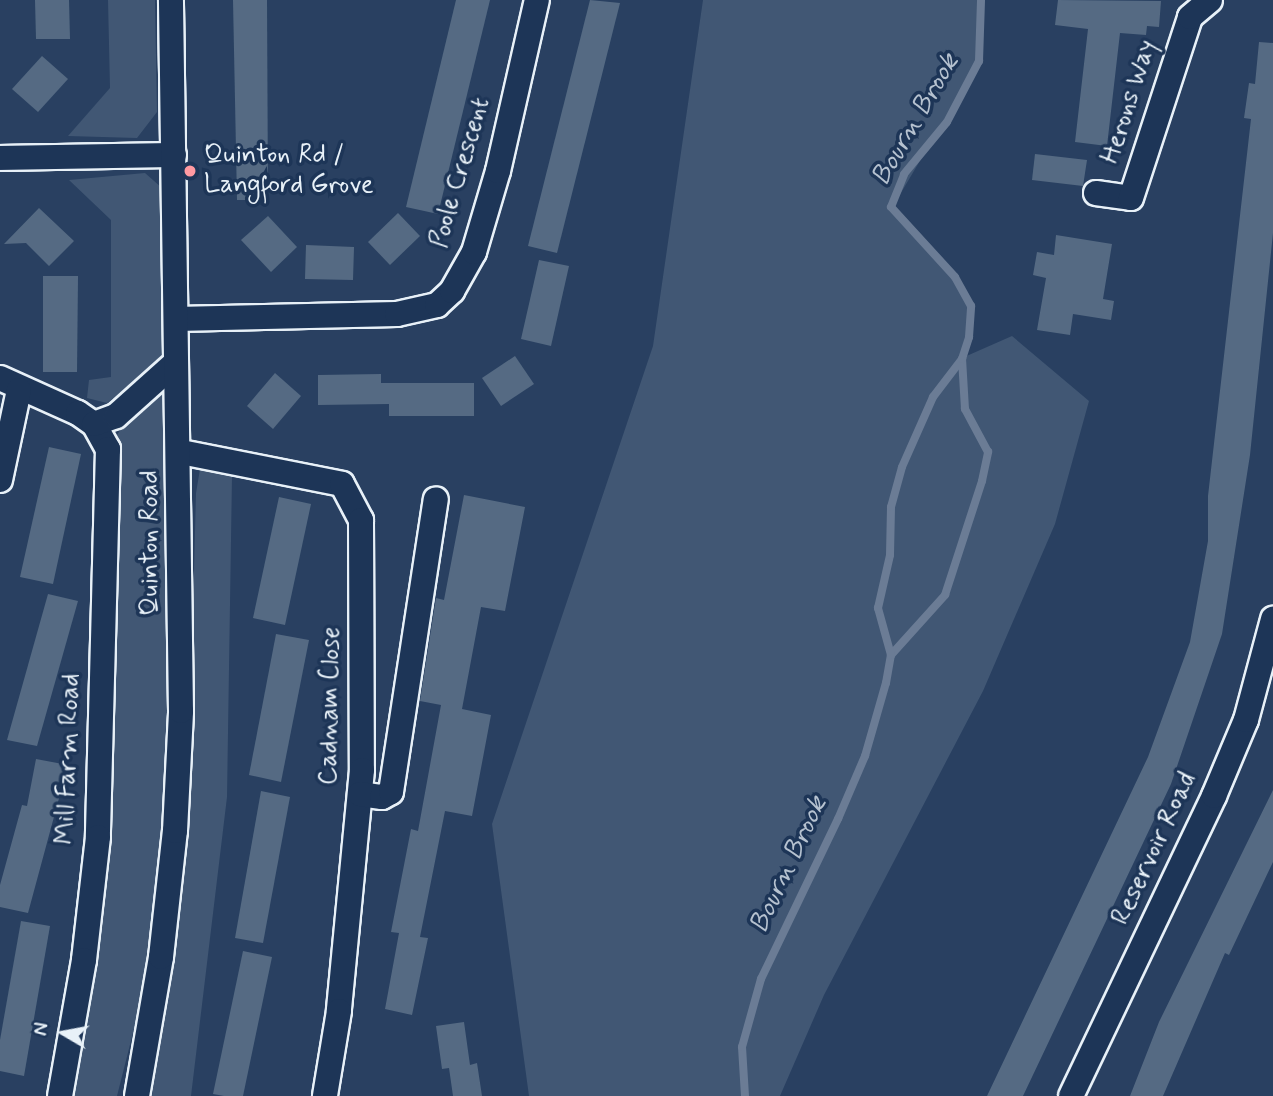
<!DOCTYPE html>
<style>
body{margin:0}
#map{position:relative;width:1273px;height:1096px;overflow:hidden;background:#294061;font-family:Mynerve,sans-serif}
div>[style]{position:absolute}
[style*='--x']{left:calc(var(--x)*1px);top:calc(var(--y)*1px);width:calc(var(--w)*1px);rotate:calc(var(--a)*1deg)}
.green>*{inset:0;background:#415774}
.stream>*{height:8px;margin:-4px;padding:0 4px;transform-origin:4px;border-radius:4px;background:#6b7c95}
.building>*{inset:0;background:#556a83}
.roads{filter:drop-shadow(2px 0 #e8f1f8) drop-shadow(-2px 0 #e8f1f8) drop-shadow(0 2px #e8f1f8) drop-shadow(0 -2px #e8f1f8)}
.minor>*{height:24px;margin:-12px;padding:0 12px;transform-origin:12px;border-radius:12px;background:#1d3557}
.dots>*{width:19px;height:19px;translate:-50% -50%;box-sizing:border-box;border:4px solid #1d3557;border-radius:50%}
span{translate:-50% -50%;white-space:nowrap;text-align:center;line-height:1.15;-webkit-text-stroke:7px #1d3557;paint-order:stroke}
.street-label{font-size:26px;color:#e8f1f8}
.poi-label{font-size:26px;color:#e8f1f8}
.left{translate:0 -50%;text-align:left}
.water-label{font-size:28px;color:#b6c2d0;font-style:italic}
.north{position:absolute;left:28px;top:998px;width:70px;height:70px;-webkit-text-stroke:5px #1d3557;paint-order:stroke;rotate:280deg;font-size:19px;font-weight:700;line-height:28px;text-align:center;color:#e8f1f8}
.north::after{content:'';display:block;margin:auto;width:24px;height:32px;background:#e8f1f8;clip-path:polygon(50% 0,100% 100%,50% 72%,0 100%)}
</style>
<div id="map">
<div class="green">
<div style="clip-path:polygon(108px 0,155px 0,157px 112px,137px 138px,68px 136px,110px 88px)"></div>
<div style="clip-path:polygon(703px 0,981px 0,979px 61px,892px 208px,955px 277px,970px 306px,969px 337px,962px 358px,1012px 336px,1089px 401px,1055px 524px,983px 691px,824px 995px,780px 1096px,529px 1096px,492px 824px,653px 346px)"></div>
<div style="clip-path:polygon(145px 173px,162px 188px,163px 358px,107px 403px,87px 398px,89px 380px,111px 377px,111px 220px,69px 180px)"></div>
<div style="clip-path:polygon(157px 394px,167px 395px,171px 583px,162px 839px,140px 1005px,117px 1096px,68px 1096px,109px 762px,117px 435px,126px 421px)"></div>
<div style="clip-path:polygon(200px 469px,232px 476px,227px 797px,191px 1096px,152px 1096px,188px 809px,196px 493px)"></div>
</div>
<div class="stream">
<div style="--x:891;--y:655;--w:81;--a:-48"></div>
<div style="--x:945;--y:595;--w:120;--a:-72"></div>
<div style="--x:982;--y:481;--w:30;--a:-78"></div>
<div style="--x:988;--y:452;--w:49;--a:-118.1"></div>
<div style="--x:965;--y:409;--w:50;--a:-93.4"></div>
<div style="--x:745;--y:1096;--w:49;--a:-93.5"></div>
<div style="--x:742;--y:1047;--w:71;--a:-74.4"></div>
<div style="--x:761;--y:979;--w:178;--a:-64.3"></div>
<div style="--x:838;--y:819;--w:69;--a:-66.8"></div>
<div style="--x:865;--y:756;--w:76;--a:-74"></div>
<div style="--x:886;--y:683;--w:28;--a:-80"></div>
<div style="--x:891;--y:655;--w:49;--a:-105.5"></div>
<div style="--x:878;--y:608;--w:54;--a:-77.2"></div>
<div style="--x:890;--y:555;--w:48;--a:-88.8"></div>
<div style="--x:891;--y:507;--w:41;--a:-74.6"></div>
<div style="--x:902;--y:467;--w:77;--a:-66.1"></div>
<div style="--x:933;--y:397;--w:48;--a:-52.7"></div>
<div style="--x:962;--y:359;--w:23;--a:-72"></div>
<div style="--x:969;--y:337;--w:31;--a:-86"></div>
<div style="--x:971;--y:306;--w:33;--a:-119"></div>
<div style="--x:955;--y:277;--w:95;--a:-132.4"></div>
<div style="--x:891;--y:207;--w:35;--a:-68"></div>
<div style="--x:904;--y:174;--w:67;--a:-50.4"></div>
<div style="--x:947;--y:122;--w:69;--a:-62.3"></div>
<div style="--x:979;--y:61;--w:61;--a:-88.1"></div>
</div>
<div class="building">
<div style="clip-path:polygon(35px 0,69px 0,70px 39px,36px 39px)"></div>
<div style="clip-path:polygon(233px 0,267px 0,268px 200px,237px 200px)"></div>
<div style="clip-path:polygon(456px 0,490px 0,438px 214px,406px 207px)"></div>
<div style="clip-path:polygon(590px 0,620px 3px,557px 253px,528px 246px)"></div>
<div style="clip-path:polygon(1058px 0,1161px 1px,1159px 27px,1147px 26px,1146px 35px,1120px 33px,1107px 146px,1075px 142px,1088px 29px,1055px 25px)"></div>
<div style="clip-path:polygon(1259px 42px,1273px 43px,1273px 233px,1250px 455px,1222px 634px,1171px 784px,1023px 1096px,987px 1096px,1148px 757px,1190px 642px,1208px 541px,1208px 496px,1251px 119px,1244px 118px,1249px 83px,1255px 84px)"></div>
<div style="clip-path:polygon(42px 56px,68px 79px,38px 112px,12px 89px)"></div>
<div style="clip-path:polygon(1035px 154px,1087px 160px,1083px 186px,1032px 180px)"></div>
<div style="clip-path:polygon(39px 208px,74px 241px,49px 266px,26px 243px,4px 244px)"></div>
<div style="clip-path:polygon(398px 213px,420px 236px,390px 265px,368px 242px)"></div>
<div style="clip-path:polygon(268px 216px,297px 247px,271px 272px,241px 240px)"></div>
<div style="clip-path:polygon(1056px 235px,1112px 244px,1103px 299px,1114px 301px,1111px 320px,1073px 314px,1070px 335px,1037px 330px,1046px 278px,1033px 275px,1037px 252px,1054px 255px)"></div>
<div style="clip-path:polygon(306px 245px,354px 247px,353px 280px,305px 279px)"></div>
<div style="clip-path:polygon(539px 260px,569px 266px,551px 346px,521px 339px)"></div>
<div style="clip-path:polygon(43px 276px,78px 276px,77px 372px,43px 372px)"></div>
<div style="clip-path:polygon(515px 356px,534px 384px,501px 406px,482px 378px)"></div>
<div style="clip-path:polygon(275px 373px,301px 396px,273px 429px,247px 406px)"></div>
<div style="clip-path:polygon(381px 374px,381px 383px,474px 383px,474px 416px,389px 416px,389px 404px,318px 405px,318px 375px)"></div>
<div style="clip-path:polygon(49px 447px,81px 454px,53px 584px,20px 577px)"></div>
<div style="clip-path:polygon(464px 495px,525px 507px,505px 611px,481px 607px,462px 709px,491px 715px,472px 816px,445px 811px,420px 937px,428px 938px,412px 1015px,385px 1009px,399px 933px,391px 932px,411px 829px,418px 831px,441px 705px,420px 701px,436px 598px,444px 600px)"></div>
<div style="clip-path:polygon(279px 497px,311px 504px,285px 625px,253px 618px)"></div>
<div style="clip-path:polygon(48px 594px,78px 601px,37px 746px,7px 740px)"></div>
<div style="clip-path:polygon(276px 634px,309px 640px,281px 782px,249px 775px)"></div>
<div style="clip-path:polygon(36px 759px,68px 765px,28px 913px,0 907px,0 885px,22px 805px,27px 806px)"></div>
<div style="clip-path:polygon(1273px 790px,1273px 862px,1229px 955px,1225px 953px,1163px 1096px,1130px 1096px,1159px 1022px)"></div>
<div style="clip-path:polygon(261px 791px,290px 797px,263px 943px,235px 938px)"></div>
<div style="clip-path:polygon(21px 921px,50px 926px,24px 1076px,0 1071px,0 1040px)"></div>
<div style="clip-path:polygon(243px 951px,272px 957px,243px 1096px,224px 1096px,213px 1094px)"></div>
<div style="clip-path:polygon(464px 1022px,470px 1065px,477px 1063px,482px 1096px,453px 1096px,449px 1068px,442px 1069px,436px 1026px)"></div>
</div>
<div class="roads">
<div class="minor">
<div style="--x:0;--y:158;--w:174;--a:-1"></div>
<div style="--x:1096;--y:193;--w:35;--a:8"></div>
<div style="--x:1131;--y:198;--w:190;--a:-71.9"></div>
<div style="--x:1190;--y:17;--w:26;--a:-40"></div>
<div style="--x:176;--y:319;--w:221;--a:-1.3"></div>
<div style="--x:397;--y:314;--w:41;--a:-12.7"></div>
<div style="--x:437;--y:305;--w:21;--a:-43"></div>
<div style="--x:452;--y:291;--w:45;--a:-60.6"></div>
<div style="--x:474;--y:252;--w:84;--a:-73.5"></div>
<div style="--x:498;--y:171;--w:175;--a:-77.2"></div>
<div style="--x:0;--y:378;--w:85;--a:24.2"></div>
<div style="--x:78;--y:413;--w:19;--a:35"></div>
<div style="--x:94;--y:424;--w:29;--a:61"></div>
<div style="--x:108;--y:449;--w:388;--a:91.5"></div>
<div style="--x:98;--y:837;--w:124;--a:96.5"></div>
<div style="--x:84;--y:960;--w:138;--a:100"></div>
<div style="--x:94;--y:424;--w:23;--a:-20"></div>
<div style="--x:116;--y:416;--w:79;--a:-41.9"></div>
<div style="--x:181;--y:452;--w:164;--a:11.2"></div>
<div style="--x:342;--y:484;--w:41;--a:62.2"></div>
<div style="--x:361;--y:520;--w:250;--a:89.8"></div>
<div style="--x:362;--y:770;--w:242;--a:95.5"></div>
<div style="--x:339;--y:1011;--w:86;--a:99.4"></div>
<div style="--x:0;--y:480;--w:92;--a:-78.1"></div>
<div style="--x:360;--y:794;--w:22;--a:8"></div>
<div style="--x:382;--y:797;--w:10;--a:-29"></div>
<div style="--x:391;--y:792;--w:296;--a:-81.3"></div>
<div style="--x:137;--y:1096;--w:141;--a:-80.2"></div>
<div style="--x:161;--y:957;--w:127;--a:-83.7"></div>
<div style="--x:175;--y:831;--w:120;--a:-87.1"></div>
<div style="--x:181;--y:711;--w:711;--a:-90.81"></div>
<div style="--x:1071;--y:1096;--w:332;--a:-64.5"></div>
<div style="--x:1214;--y:796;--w:82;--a:-67.2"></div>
<div style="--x:1246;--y:720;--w:105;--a:-75"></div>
</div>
</div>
<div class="dots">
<div style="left:190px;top:171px;background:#ff9aa2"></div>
</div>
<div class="street-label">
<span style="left:1130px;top:102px;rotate:-72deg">Herons Way</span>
<span style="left:461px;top:173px;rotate:-74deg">Poole Crescent</span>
<span style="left:151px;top:543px;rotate:-90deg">Quinton Road</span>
<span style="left:331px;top:706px;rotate:-89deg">Cadnam Close</span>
<span style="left:69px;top:759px;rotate:-88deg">Mill Farm Road</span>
<span style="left:1155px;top:849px;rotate:-65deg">Reservoir Road</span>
</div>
<div class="poi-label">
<span class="left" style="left:204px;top:171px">Quinton Rd /<br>Langford Grove</span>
</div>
<div class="water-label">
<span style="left:916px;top:120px;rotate:-60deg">Bourn Brook</span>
<span style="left:789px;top:865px;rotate:-65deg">Bourn Brook</span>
</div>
<div class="north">N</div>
</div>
